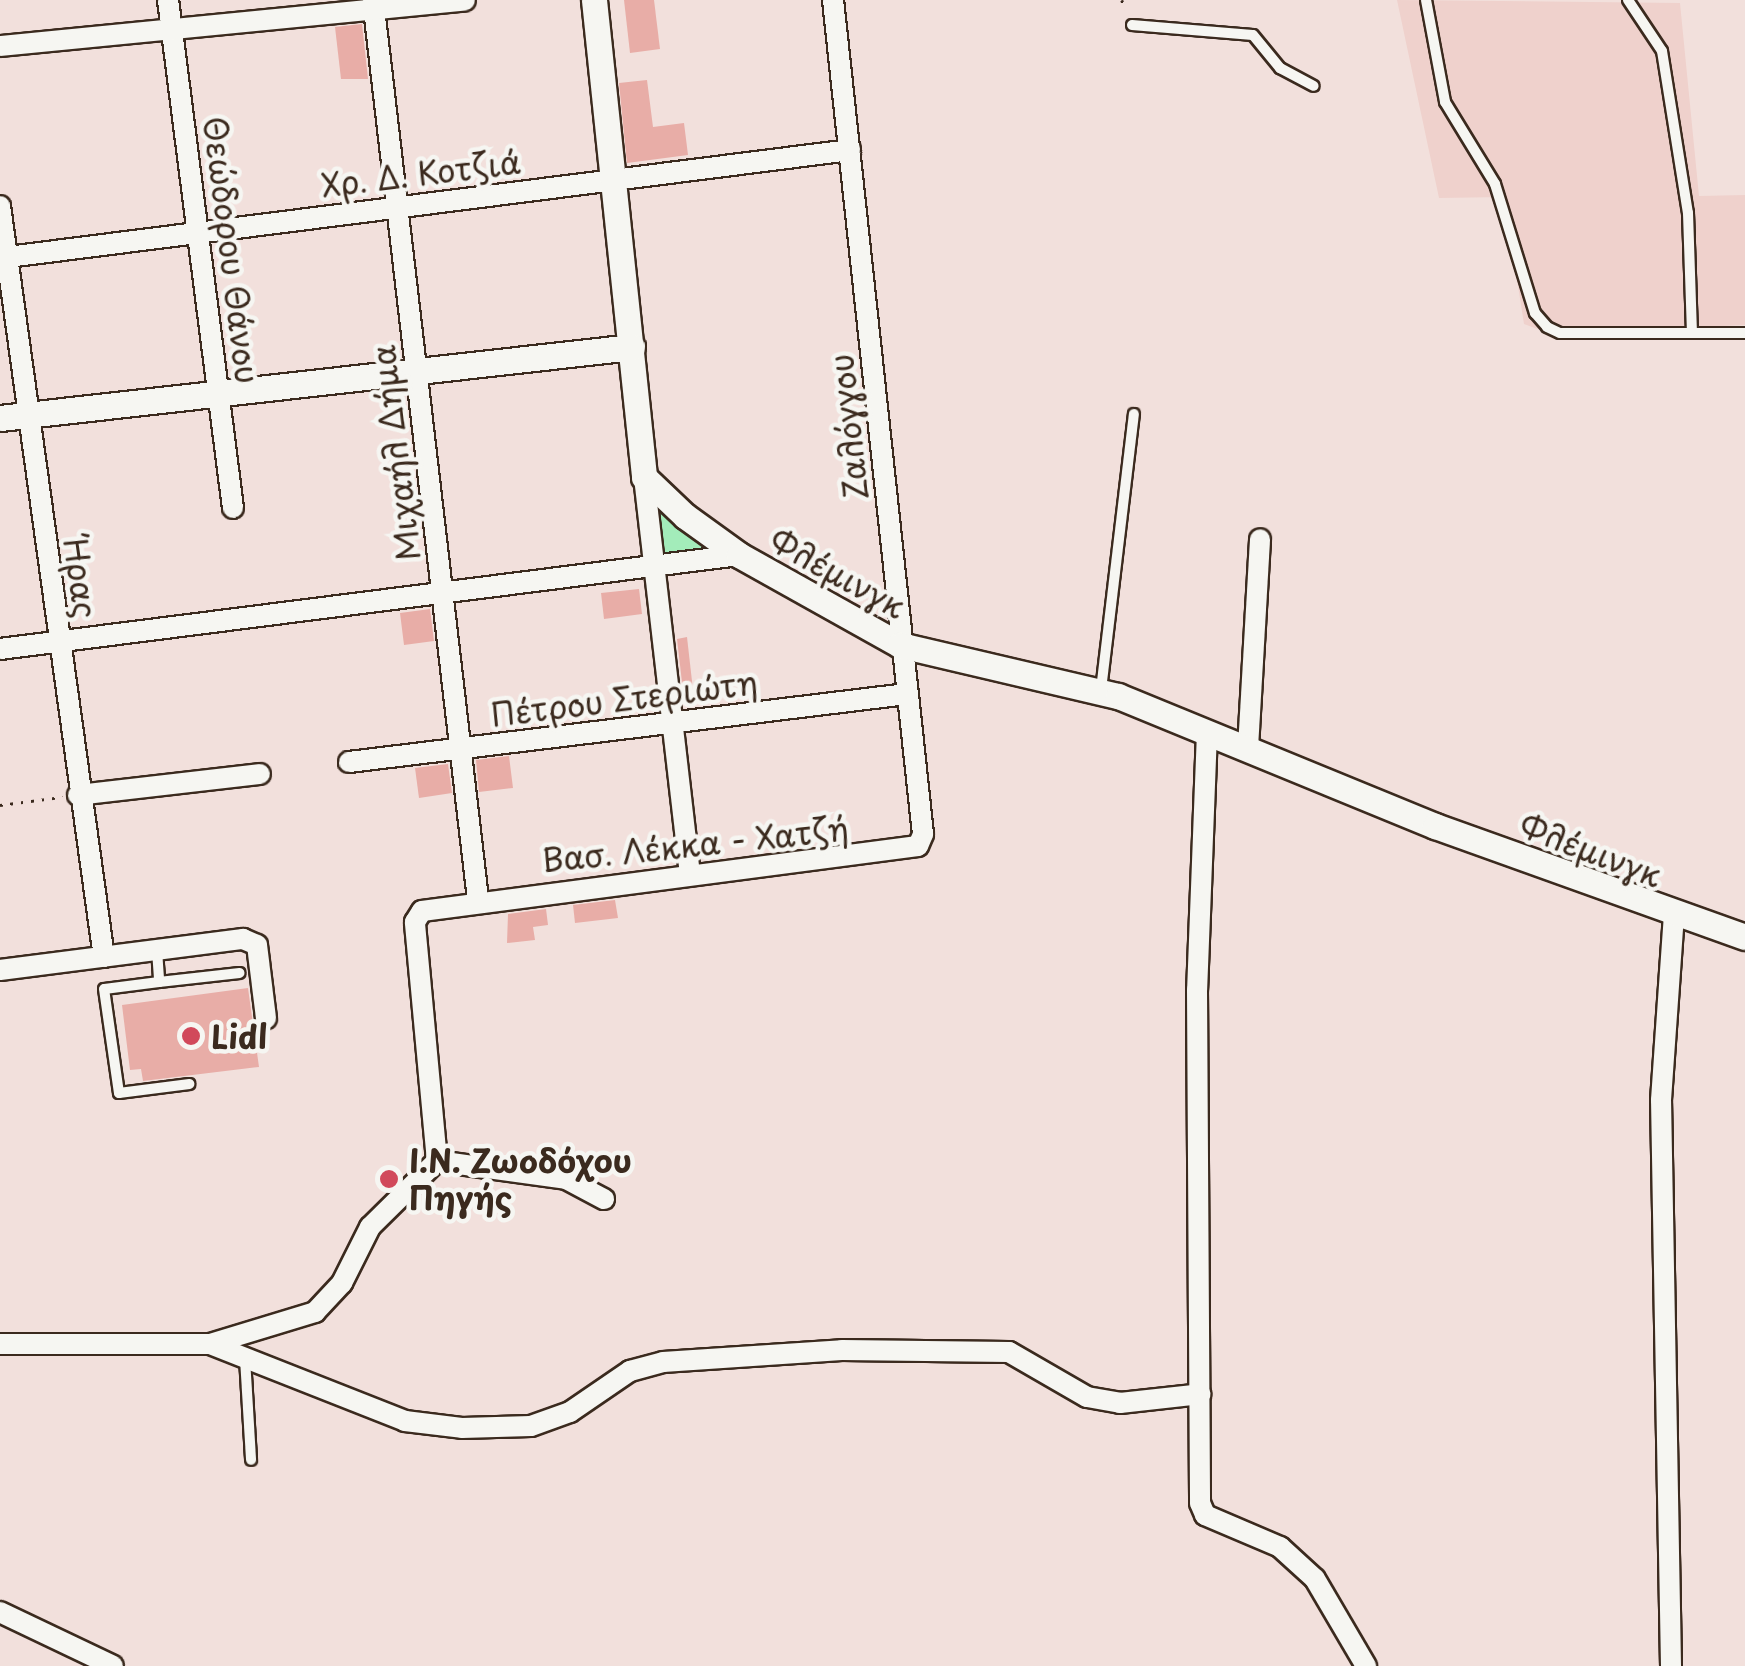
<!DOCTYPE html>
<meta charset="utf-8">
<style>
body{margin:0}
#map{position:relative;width:1745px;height:1666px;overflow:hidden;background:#f2e0dc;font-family:"Playpen Sans",sans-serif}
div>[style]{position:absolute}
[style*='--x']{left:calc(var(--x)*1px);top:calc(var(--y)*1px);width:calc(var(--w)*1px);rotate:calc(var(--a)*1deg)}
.built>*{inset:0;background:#efd1cc}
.green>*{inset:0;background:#a3ecba}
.building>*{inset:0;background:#e8ada7}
.path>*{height:2.5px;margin-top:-1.25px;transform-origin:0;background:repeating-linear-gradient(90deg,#3b2a1e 0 2.5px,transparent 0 10.5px)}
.roads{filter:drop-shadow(2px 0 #3b2a1e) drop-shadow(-2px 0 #3b2a1e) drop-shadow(0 2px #3b2a1e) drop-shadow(0 -2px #3b2a1e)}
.service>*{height:10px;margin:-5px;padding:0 5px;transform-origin:5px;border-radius:5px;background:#f6f6f2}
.minor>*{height:20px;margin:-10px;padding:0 10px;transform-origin:10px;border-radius:10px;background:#f6f6f2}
.tertiary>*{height:25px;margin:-12.5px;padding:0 12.5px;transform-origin:12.5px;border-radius:12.5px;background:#f6f6f2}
.dots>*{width:28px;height:28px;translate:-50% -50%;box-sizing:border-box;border:5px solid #f6f6f2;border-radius:50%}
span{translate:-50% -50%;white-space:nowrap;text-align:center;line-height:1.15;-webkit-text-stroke:9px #f6f6f2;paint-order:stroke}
.street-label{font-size:32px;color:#3b2a1e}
.poi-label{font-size:32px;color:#3b2a1e;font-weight:700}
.left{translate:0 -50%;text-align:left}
</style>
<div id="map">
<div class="built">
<div style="clip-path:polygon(1397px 0,1680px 3px,1699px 196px,1745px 195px,1745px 325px,1551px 334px,1524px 324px,1504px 197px,1439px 198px)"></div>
</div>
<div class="green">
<div style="clip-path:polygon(656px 501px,713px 547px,663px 554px)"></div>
</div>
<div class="building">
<div style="clip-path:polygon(624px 0,654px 0,660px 49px,630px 53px)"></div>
<div style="clip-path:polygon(362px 24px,368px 79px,341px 79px,335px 27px)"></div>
<div style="clip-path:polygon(647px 80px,653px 127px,684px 123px,688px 155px,627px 163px,619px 83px)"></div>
<div style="clip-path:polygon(639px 589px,642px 614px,604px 619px,601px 593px)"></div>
<div style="clip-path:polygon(430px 609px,434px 641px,404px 645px,400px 613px)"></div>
<div style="clip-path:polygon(687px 637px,693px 690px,683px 691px,677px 639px)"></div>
<div style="clip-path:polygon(509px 756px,513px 788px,479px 792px,476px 760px)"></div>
<div style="clip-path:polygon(448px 764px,452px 793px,419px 798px,415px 768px)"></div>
<div style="clip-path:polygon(615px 900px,618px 918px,575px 923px,573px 905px)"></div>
<div style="clip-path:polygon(546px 909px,548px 925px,533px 927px,535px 940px,507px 943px,508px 914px)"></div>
<div style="clip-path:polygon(248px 988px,259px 1067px,143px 1081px,141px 1069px,130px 1070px,122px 1005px)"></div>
</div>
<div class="path">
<div style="--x:1122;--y:0;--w:10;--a:73"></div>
<div style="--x:0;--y:805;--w:63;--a:-7.4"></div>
</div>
<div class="roads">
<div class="service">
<div style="--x:1426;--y:0;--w:104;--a:79.4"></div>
<div style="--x:1445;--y:102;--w:96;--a:58.6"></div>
<div style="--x:1495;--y:184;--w:135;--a:72.8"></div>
<div style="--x:1535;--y:313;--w:18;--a:49"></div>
<div style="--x:1547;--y:327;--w:14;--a:25"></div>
<div style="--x:1560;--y:333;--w:185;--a:0"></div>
<div style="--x:1628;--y:0;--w:61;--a:56.3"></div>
<div style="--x:1662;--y:51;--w:164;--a:80.9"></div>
<div style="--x:1688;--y:213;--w:118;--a:88.1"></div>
<div style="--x:1132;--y:25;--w:121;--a:4.7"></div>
<div style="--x:1253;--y:35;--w:43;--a:50.7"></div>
<div style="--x:1280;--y:68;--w:38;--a:28"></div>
<div style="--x:1101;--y:690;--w:278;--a:-83.2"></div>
<div style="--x:157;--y:950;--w:32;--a:86"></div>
<div style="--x:159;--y:982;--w:55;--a:172.7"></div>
<div style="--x:104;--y:989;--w:105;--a:81.8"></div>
<div style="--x:119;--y:1093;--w:71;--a:-7.3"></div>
<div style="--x:159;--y:982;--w:81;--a:-6.4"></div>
<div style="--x:245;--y:1358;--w:102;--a:86.6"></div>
</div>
<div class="minor">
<div style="--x:168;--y:0;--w:512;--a:82.71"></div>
<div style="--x:373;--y:0;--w:905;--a:83.34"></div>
<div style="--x:0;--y:46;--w:467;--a:-5.6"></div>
<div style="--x:0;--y:206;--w:758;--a:82.12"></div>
<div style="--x:0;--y:258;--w:857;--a:-7.24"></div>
<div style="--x:644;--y:477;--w:398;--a:83.4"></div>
<div style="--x:0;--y:649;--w:745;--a:-7.25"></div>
<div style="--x:1207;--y:732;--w:258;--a:92.2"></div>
<div style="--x:1197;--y:990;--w:513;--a:89.66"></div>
<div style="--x:1200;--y:1503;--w:13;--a:67"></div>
<div style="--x:1205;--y:1515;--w:82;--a:23.1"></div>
<div style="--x:1280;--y:1547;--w:47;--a:42.4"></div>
<div style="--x:1315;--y:1579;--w:101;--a:59.6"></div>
<div style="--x:1248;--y:748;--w:209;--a:-86.7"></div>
<div style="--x:349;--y:762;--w:562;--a:-6.95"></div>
<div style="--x:78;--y:795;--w:183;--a:-6.6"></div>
<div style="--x:0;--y:970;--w:245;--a:-7.3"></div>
<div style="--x:243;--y:939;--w:15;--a:23"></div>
<div style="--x:257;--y:945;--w:74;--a:83"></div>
<div style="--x:437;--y:1161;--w:130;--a:7.9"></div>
<div style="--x:566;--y:1179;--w:43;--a:27.8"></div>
<div style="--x:0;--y:1344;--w:210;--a:0"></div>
<div style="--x:210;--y:1344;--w:210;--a:21.5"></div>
<div style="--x:405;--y:1421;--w:57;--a:7"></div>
<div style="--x:462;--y:1428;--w:69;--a:-1.7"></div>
<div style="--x:531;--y:1426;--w:41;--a:-19.7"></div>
<div style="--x:570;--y:1412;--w:73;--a:-34.3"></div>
<div style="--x:630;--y:1371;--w:34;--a:-15"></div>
<div style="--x:663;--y:1362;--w:179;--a:-3.8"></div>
<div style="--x:842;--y:1350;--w:167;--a:0.7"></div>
<div style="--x:1009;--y:1352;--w:90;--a:30"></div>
<div style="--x:1087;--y:1397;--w:34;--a:10"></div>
<div style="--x:1120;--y:1403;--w:81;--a:-6.3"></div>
<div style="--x:210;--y:1344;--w:110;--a:-16.9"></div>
<div style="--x:315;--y:1312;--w:40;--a:-47"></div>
<div style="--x:342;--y:1283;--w:63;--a:-63.4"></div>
<div style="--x:370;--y:1227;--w:94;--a:-44.6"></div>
<div style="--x:437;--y:1161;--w:240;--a:-95.3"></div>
<div style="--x:415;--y:922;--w:13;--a:-58"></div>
<div style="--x:422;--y:911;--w:500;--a:-7.47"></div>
<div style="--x:918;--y:846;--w:13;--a:-67"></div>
<div style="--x:923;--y:834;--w:839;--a:-96.16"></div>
<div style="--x:0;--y:1612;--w:125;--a:25.5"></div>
<div style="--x:1671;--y:1666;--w:566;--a:-91.01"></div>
<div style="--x:1661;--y:1100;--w:184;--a:-86"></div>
</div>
<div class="tertiary">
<div style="--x:594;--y:0;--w:480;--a:84"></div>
<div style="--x:644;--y:477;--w:57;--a:43.6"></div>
<div style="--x:685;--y:516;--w:67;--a:35.8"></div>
<div style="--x:739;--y:555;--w:184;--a:29.2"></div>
<div style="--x:900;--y:645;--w:224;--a:13.2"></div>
<div style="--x:1118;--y:696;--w:343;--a:22.3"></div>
<div style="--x:1435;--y:826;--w:329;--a:19.7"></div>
<div style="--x:0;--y:418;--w:636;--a:-6.41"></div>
</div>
</div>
<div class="dots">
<div style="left:191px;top:1036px;background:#d1495b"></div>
<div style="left:389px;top:1179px;background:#d1495b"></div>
</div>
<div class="street-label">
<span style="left:421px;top:173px;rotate:-7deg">Χρ. Δ. Κοτζιά</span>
<span style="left:232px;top:250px;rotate:83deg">Θεώδορου Θάνου</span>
<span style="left:848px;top:427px;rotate:-96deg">Ζαλόγγου</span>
<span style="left:395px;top:453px;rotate:-97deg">Μιχαήλ Δήμα</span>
<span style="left:838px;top:573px;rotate:29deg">Φλέμινγκ</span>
<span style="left:81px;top:578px;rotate:82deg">Ήρας</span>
<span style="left:624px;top:698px;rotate:-7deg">Πέτρου Στεριώτη</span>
<span style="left:695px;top:844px;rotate:-6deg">Βασ. Λέκκα - Χατζή</span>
<span style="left:1591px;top:850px;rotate:21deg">Φλέμινγκ</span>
</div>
<div class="poi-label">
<span class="left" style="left:211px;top:1036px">Lidl</span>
<span class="left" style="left:409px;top:1179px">Ι.Ν. Ζωοδόχου<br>Πηγής</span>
</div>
</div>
